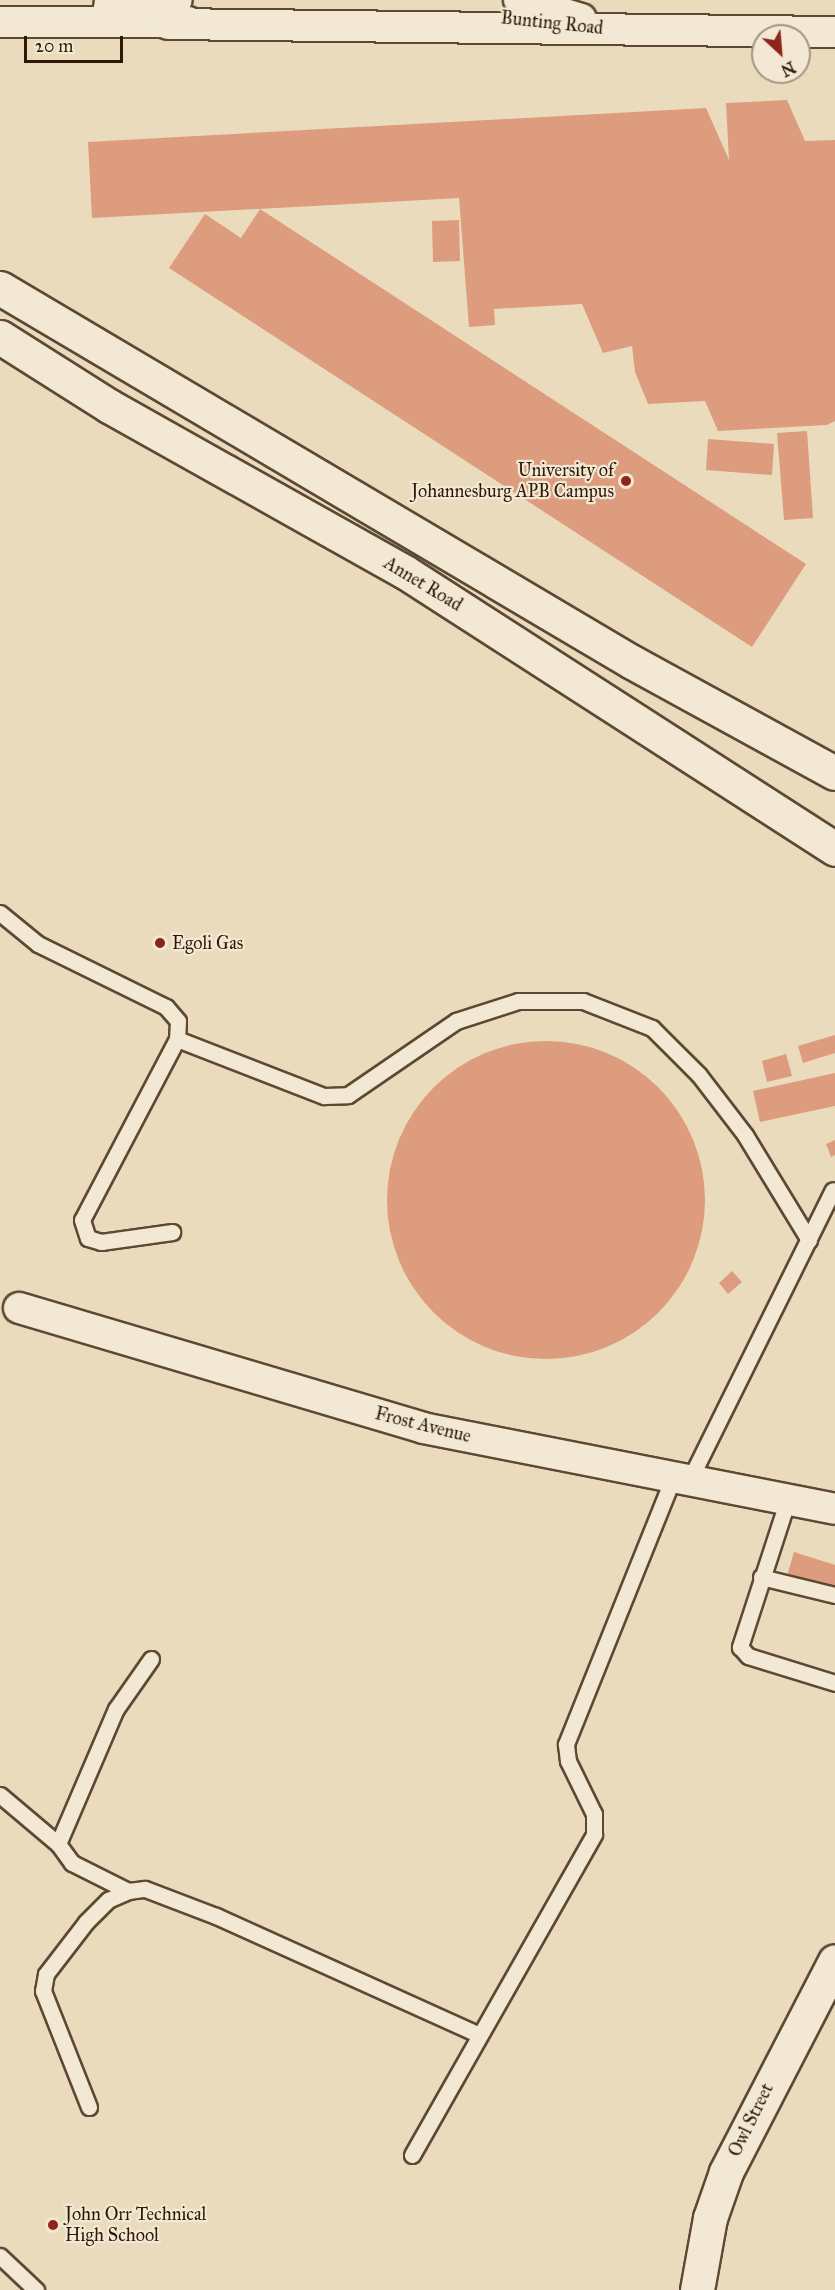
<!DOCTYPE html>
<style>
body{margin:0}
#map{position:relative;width:835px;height:2290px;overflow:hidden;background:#ebdbbd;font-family:"IM FELL Great Primer",serif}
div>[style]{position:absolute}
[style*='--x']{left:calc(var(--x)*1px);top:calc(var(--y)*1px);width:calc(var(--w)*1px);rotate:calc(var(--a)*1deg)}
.building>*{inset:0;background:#dc9c7d}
.round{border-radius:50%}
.roads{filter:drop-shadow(2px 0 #5d4933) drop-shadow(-2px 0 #5d4933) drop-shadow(0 2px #5d4933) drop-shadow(0 -2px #5d4933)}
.lane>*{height:15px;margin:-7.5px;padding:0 7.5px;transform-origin:7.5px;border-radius:7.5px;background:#f2e8d4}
.street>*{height:30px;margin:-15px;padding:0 15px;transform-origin:15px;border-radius:15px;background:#f2e8d4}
.secondary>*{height:33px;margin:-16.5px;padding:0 16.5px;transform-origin:16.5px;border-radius:16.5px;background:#f2e8d4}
.dots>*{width:16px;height:16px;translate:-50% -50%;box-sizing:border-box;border:3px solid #f2e8d4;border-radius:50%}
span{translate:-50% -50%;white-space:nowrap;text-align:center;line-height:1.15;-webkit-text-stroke:4.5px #f2e8d4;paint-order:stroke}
.street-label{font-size:18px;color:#2e1805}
.poi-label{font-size:18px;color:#2e1805}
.right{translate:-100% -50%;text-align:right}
.left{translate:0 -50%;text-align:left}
.north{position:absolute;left:751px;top:24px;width:60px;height:60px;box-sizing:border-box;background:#f2e8d4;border:2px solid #a49581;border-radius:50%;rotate:154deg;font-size:16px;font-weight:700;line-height:24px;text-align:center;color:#2e1805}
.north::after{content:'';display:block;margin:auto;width:21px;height:27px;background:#8f2418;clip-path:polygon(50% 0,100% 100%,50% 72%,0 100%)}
.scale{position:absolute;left:24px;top:36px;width:99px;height:27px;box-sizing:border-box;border:3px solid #2e1805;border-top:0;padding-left:8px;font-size:18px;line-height:21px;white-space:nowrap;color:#2e1805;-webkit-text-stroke:4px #f2e8d4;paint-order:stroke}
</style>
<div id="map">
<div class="building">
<div style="clip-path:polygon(787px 100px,805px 141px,835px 140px,835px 421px,827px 425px,718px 431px,705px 401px,648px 404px,635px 372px,632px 346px,603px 353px,582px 304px,494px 309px,495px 325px,469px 327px,459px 198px,92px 218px,88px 142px,706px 108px,729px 160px,726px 103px)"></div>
<div style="clip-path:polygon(260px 209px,806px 564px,752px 647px,169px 268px,205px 214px,241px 238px)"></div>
<div style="clip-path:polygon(459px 220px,460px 261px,433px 262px,432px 221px)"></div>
<div style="clip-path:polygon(807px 431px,813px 518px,784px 520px,777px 433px)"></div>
<div style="clip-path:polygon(708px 439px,774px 444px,772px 475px,706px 470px)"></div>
<div style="clip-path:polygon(835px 1035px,835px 1053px,803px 1063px,798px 1046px)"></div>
<div class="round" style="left:387px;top:1041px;width:318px;height:318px"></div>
<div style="clip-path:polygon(786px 1054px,792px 1076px,767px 1082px,762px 1061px)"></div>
<div style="clip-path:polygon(835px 1073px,835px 1106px,760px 1122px,753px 1091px)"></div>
<div style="clip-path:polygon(835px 1140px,835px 1155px,831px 1157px,826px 1144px)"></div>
<div style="clip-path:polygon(732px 1271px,742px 1282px,728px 1294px,719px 1283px)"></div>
<div style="clip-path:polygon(794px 1552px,835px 1565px,835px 1591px,787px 1576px)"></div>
</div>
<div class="roads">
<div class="lane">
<div style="--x:101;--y:7;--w:7;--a:-82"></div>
<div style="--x:0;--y:913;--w:49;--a:39.2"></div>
<div style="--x:38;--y:944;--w:143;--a:26.2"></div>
<div style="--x:166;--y:1007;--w:18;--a:49"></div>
<div style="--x:178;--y:1021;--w:18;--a:93"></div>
<div style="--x:177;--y:1039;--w:204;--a:117.7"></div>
<div style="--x:82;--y:1220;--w:19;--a:72"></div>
<div style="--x:88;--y:1238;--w:14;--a:17"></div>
<div style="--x:101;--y:1242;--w:72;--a:-8"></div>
<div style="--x:177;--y:1039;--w:158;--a:21.2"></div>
<div style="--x:324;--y:1096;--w:24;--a:-2"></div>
<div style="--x:348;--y:1095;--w:131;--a:-34.4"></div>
<div style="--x:456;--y:1021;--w:65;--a:-17.9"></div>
<div style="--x:518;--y:1001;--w:65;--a:0"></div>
<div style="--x:583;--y:1001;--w:74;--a:21.4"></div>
<div style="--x:652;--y:1028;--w:66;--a:45"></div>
<div style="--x:699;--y:1075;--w:76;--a:52.5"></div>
<div style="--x:745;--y:1135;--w:123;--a:58.6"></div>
<div style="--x:690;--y:1479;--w:322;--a:-63.7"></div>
<div style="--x:788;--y:1499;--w:156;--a:108"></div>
<div style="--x:740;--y:1647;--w:12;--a:48"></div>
<div style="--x:748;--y:1656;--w:91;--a:17.2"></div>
<div style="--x:761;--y:1577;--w:76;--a:13.7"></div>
<div style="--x:0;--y:1795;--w:76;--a:40.2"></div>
<div style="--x:128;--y:1891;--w:63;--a:-153.4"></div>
<div style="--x:72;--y:1863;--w:24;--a:-126"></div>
<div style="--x:58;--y:1844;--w:147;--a:-66.8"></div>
<div style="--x:116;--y:1709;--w:61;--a:-55"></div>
<div style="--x:89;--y:2107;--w:125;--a:-111.6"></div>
<div style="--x:43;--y:1991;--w:17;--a:-80"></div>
<div style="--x:46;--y:1974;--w:66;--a:-52.4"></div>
<div style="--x:86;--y:1922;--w:31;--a:-45"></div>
<div style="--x:108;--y:1900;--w:22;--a:-24"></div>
<div style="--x:128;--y:1891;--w:17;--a:-7"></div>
<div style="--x:145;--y:1889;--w:76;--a:20.8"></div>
<div style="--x:216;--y:1916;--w:289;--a:24.3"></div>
<div style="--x:412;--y:2155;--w:369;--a:-60.4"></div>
<div style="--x:594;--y:1834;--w:20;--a:-90"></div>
<div style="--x:594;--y:1814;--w:59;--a:-116.1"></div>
<div style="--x:568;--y:1761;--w:17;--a:-97"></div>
<div style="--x:566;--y:1744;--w:290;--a:-68.1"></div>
<div style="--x:0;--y:2256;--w:50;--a:43.4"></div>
</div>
<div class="street">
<div style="--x:519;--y:0;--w:65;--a:17"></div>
<div style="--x:120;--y:7;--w:57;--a:-7"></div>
<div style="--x:0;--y:22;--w:188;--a:0"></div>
<div style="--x:168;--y:24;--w:667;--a:0.69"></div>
<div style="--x:19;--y:1308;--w:421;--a:16.5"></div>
<div style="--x:423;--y:1428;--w:420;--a:11.1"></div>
</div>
<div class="secondary">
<div style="--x:0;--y:288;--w:734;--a:30.62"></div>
<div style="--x:632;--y:662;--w:231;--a:28.7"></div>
<div style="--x:0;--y:337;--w:129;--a:32.3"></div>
<div style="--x:109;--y:406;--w:339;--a:29.3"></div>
<div style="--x:405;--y:572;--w:511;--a:32.79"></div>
<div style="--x:697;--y:2290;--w:73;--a:-79.8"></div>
<div style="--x:710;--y:2218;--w:49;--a:-70.8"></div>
<div style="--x:726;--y:2172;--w:237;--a:-62.7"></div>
</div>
</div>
<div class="dots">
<div style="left:626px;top:481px;background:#8f2418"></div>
<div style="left:160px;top:943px;background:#8f2418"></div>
<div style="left:53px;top:2225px;background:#8f2418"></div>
</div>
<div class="street-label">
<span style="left:552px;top:23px;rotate:6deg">Bunting Road</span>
<span style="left:423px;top:584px;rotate:31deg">Annet Road</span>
<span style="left:423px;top:1425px;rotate:14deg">Frost Avenue</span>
<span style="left:751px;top:2120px;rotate:-64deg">Owl Street</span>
</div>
<div class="poi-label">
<span class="right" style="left:614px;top:481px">University of<br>Johannesburg APB Campus</span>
<span class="left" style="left:172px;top:943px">Egoli Gas</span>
<span class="left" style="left:65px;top:2225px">John Orr Technical<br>High School</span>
</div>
<div class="north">N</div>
<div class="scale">20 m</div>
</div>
